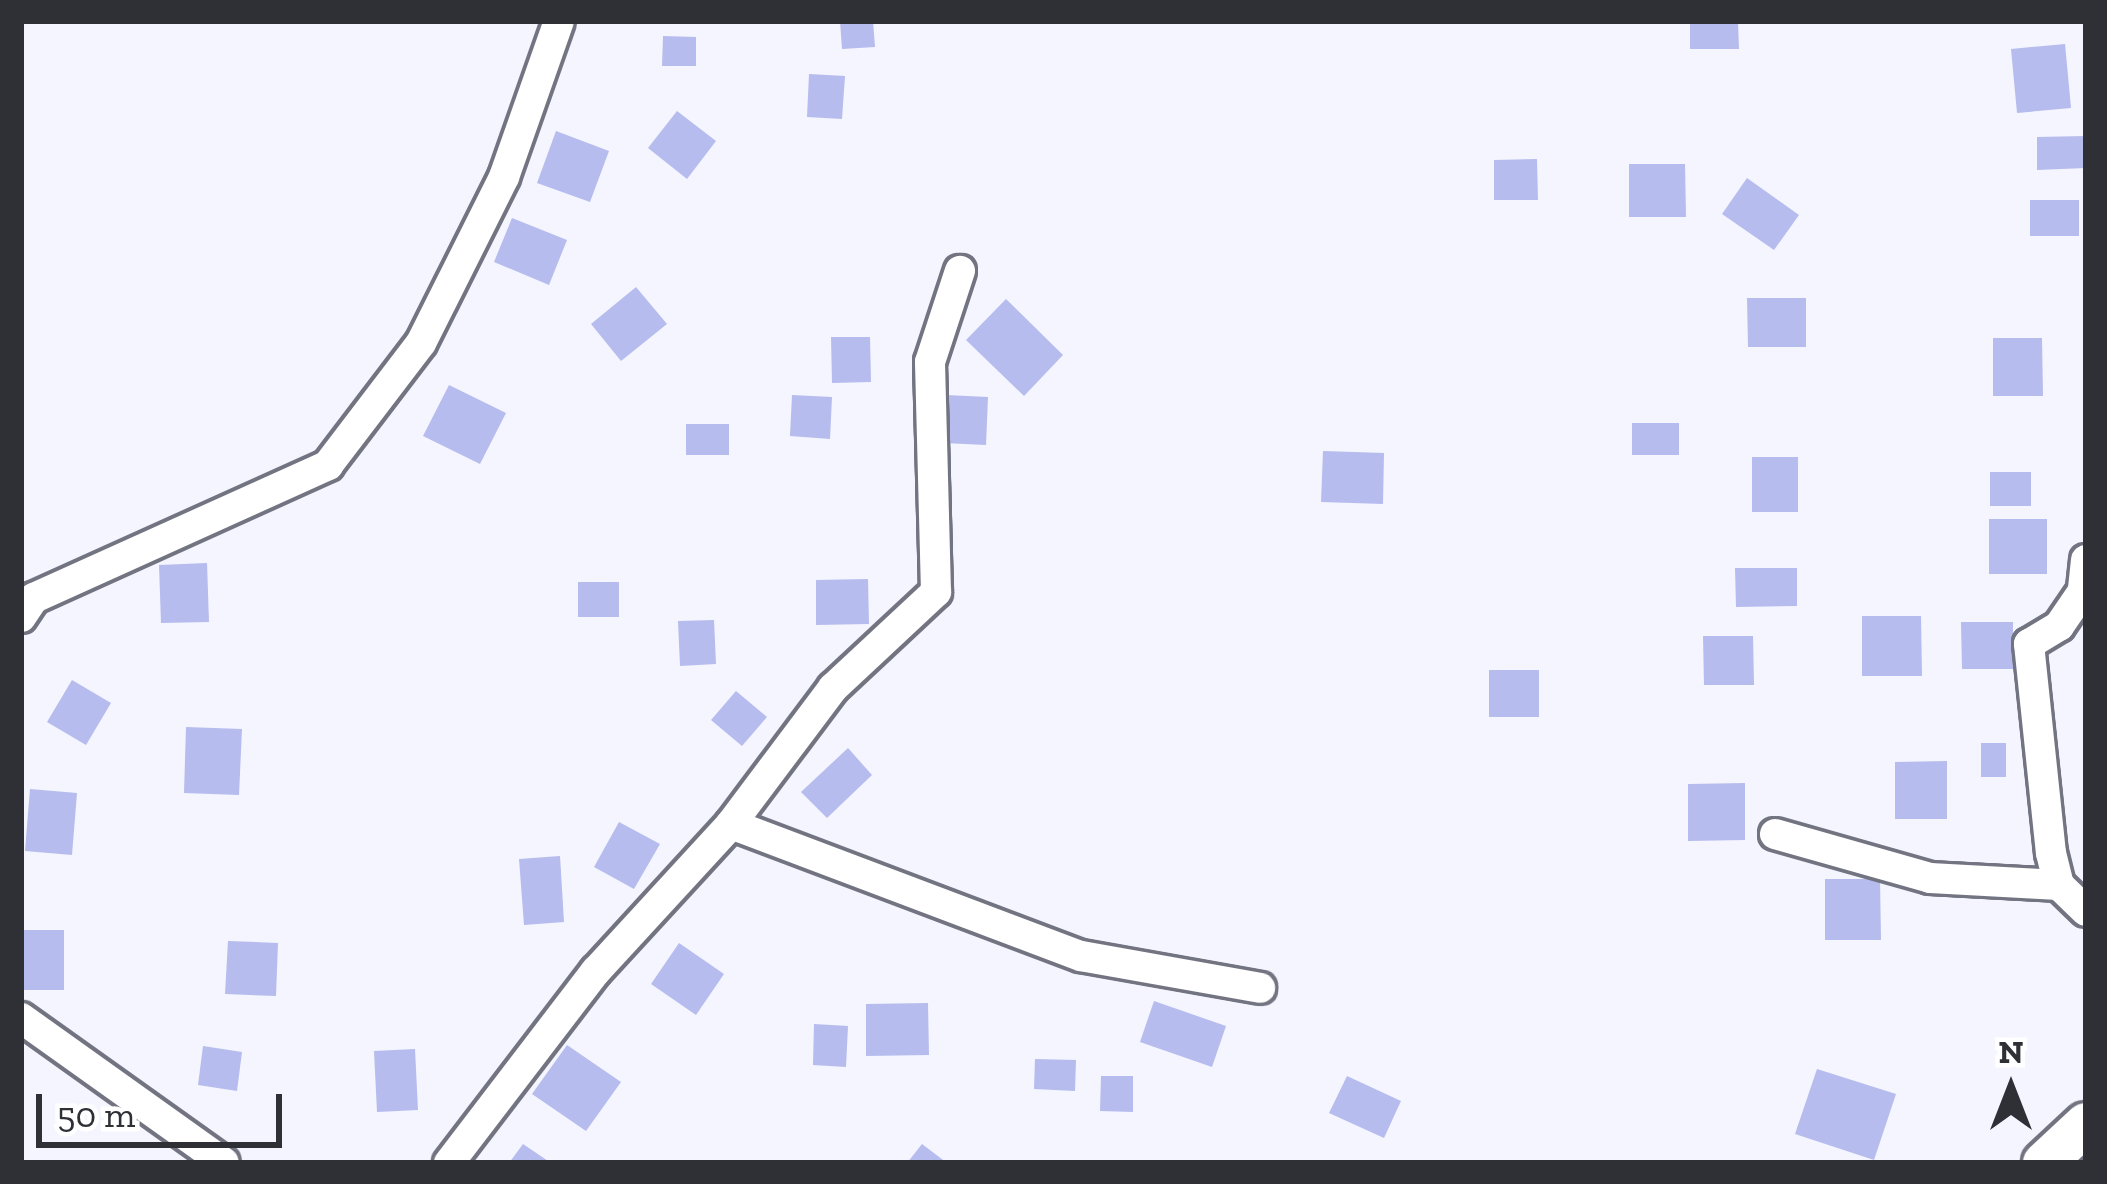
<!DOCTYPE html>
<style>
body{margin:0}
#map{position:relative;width:2107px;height:1184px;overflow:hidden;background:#f4f5fe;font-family:"Zilla Slab",serif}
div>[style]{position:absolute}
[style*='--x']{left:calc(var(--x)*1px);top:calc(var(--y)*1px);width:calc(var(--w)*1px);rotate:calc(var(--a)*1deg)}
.building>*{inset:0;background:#b6bcee}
.roads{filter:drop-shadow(3px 0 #727481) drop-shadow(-3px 0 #727481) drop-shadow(0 3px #727481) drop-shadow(0 -3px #727481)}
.minor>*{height:30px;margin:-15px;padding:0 15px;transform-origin:15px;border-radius:15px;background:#fff}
.secondary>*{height:42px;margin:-21px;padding:0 21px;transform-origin:21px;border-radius:21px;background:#fff}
span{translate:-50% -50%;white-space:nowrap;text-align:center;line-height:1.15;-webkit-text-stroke:9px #fff;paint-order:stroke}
.frame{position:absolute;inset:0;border:24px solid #2f3036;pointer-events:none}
.north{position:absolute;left:1951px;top:1028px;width:120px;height:120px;-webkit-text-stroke:9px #fff;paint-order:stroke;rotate:0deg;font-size:33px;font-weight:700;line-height:48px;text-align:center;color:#2f3036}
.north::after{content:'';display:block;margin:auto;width:42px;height:54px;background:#2f3036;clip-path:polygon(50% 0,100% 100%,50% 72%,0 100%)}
.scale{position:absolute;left:36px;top:1094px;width:246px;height:54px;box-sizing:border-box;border:6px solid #2f3036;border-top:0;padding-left:15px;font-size:36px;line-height:42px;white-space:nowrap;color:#2f3036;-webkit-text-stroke:9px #fff;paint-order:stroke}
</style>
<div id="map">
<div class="building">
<div style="clip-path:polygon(840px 21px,873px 21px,875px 47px,842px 49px)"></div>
<div style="clip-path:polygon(1690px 21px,1738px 21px,1739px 49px,1690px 49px)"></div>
<div style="clip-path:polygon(663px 36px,696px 37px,696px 66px,662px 66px)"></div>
<div style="clip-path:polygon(2065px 44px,2071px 108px,2017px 113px,2011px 49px)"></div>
<div style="clip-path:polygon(809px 74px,845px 76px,842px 119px,807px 117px)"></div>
<div style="clip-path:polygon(677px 111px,716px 141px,687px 179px,648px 148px)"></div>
<div style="clip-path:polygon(556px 131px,609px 151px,590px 202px,537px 183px)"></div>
<div style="clip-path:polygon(2086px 136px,2086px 168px,2037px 170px,2037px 137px)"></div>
<div style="clip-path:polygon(1537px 159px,1538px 200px,1494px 200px,1494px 160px)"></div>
<div style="clip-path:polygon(1629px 164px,1685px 164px,1686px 217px,1629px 217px)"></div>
<div style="clip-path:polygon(1747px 178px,1799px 215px,1774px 250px,1722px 214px)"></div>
<div style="clip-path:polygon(2030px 200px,2079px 200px,2079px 236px,2030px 236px)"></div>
<div style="clip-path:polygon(512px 218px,567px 240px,549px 285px,494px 262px)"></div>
<div style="clip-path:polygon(636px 287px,667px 324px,621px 361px,591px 324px)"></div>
<div style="clip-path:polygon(1747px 298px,1806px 298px,1806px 347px,1748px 347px)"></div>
<div style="clip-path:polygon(1006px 299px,1063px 355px,1024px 396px,966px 340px)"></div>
<div style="clip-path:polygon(831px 337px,870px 337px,871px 382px,832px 383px)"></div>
<div style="clip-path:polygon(1993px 338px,2042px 338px,2043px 396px,1993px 396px)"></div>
<div style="clip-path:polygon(449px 385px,506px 413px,480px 464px,423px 436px)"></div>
<div style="clip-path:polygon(792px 395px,832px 397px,830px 439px,790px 436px)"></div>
<div style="clip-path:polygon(946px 395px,988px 397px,986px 445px,944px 443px)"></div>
<div style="clip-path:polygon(1632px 423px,1679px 423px,1679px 455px,1632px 455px)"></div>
<div style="clip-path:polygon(686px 424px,729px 424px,729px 455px,686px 455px)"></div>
<div style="clip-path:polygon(1323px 451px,1384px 453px,1383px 504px,1321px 502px)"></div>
<div style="clip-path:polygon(1752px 457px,1798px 457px,1798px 512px,1752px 512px)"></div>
<div style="clip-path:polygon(1990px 472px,2031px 472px,2031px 506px,1990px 506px)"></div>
<div style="clip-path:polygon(1989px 519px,2047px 519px,2047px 574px,1989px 574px)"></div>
<div style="clip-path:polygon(207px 563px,209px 622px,161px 623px,159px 565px)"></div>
<div style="clip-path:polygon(1735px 568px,1797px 568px,1797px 606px,1736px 607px)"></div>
<div style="clip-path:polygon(868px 579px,869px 624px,816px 625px,816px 580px)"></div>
<div style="clip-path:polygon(578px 582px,619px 582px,619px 617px,578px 617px)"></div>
<div style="clip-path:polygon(1862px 616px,1921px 616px,1922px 676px,1862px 676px)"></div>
<div style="clip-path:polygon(714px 620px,716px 664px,680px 666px,678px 621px)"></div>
<div style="clip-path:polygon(1961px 622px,2013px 622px,2013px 669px,1962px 669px)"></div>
<div style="clip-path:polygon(1703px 636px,1753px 636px,1754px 685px,1704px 685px)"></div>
<div style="clip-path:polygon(1489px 670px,1539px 670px,1539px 717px,1489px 717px)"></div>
<div style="clip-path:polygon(72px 680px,111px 703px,86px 745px,47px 722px)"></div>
<div style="clip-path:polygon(736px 691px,767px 717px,742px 746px,711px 720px)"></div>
<div style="clip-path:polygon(186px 727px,242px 729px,239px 795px,184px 793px)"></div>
<div style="clip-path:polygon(1981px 743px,2006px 743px,2006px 777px,1981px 777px)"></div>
<div style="clip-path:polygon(848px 748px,872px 775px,827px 818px,801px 792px)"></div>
<div style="clip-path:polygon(1947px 761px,1947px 819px,1895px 819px,1895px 762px)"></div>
<div style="clip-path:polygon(1745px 783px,1745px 840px,1688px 841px,1688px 784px)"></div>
<div style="clip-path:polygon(30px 789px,77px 793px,72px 855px,25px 851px)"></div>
<div style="clip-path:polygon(619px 822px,660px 844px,634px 889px,594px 867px)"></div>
<div style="clip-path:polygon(560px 856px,564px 922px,524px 925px,519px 859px)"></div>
<div style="clip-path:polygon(1825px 879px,1880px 879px,1881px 940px,1825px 940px)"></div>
<div style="clip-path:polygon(21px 930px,64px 930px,64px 990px,21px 990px)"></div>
<div style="clip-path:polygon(228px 941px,278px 943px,276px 996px,225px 994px)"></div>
<div style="clip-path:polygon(679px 943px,724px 974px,696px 1015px,651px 984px)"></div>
<div style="clip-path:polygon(1154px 1001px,1226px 1026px,1212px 1067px,1140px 1042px)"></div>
<div style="clip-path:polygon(928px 1003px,929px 1055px,866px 1056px,866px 1004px)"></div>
<div style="clip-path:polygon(814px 1024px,848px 1026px,846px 1067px,813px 1065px)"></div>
<div style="clip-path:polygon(567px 1045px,621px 1082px,586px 1131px,532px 1094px)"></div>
<div style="clip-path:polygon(203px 1046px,242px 1052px,237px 1091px,198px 1085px)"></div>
<div style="clip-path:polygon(415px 1049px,418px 1110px,377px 1112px,374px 1051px)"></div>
<div style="clip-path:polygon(1035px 1059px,1076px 1060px,1075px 1091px,1034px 1089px)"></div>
<div style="clip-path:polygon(1817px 1069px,1896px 1094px,1874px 1160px,1795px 1134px)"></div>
<div style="clip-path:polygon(1101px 1076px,1133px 1076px,1133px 1112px,1100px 1111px)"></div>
<div style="clip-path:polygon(1347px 1076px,1401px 1101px,1384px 1138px,1329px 1113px)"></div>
<div style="clip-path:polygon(523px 1144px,551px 1163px,509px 1163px)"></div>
<div style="clip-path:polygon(922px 1144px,947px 1163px,907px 1163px)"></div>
</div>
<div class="roads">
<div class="minor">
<div style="--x:2086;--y:560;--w:31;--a:96"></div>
<div style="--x:2083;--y:591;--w:42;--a:124.4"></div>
<div style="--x:2059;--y:626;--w:35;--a:149"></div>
<div style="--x:2029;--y:644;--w:210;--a:84"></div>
<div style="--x:2051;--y:853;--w:33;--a:76"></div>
<div style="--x:2059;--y:885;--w:37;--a:44"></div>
<div style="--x:21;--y:617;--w:23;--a:-56"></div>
<div style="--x:34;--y:598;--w:323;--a:-24.3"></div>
<div style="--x:328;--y:465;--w:153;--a:-52.7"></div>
<div style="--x:421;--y:343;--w:186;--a:-63.4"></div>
<div style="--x:504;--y:177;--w:165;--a:-70.6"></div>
<div style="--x:731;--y:824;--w:374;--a:20.7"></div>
<div style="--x:1081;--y:956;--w:182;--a:10.1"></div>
<div style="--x:1775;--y:834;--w:161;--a:15.8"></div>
<div style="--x:1930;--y:878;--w:129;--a:3.1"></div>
<div style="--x:21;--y:1018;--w:249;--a:35.5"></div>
<div style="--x:449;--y:1163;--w:242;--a:-52.6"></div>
<div style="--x:596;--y:971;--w:200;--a:-47.4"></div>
<div style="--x:731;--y:824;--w:170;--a:-53.1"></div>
<div style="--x:833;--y:688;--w:141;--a:-43"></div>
<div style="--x:936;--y:592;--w:230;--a:-91.5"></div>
<div style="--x:930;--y:362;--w:96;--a:-71.8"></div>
</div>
<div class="secondary">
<div style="--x:2044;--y:1163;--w:57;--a:-42.9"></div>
</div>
</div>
<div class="frame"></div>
<div class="north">N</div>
<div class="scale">50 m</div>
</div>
